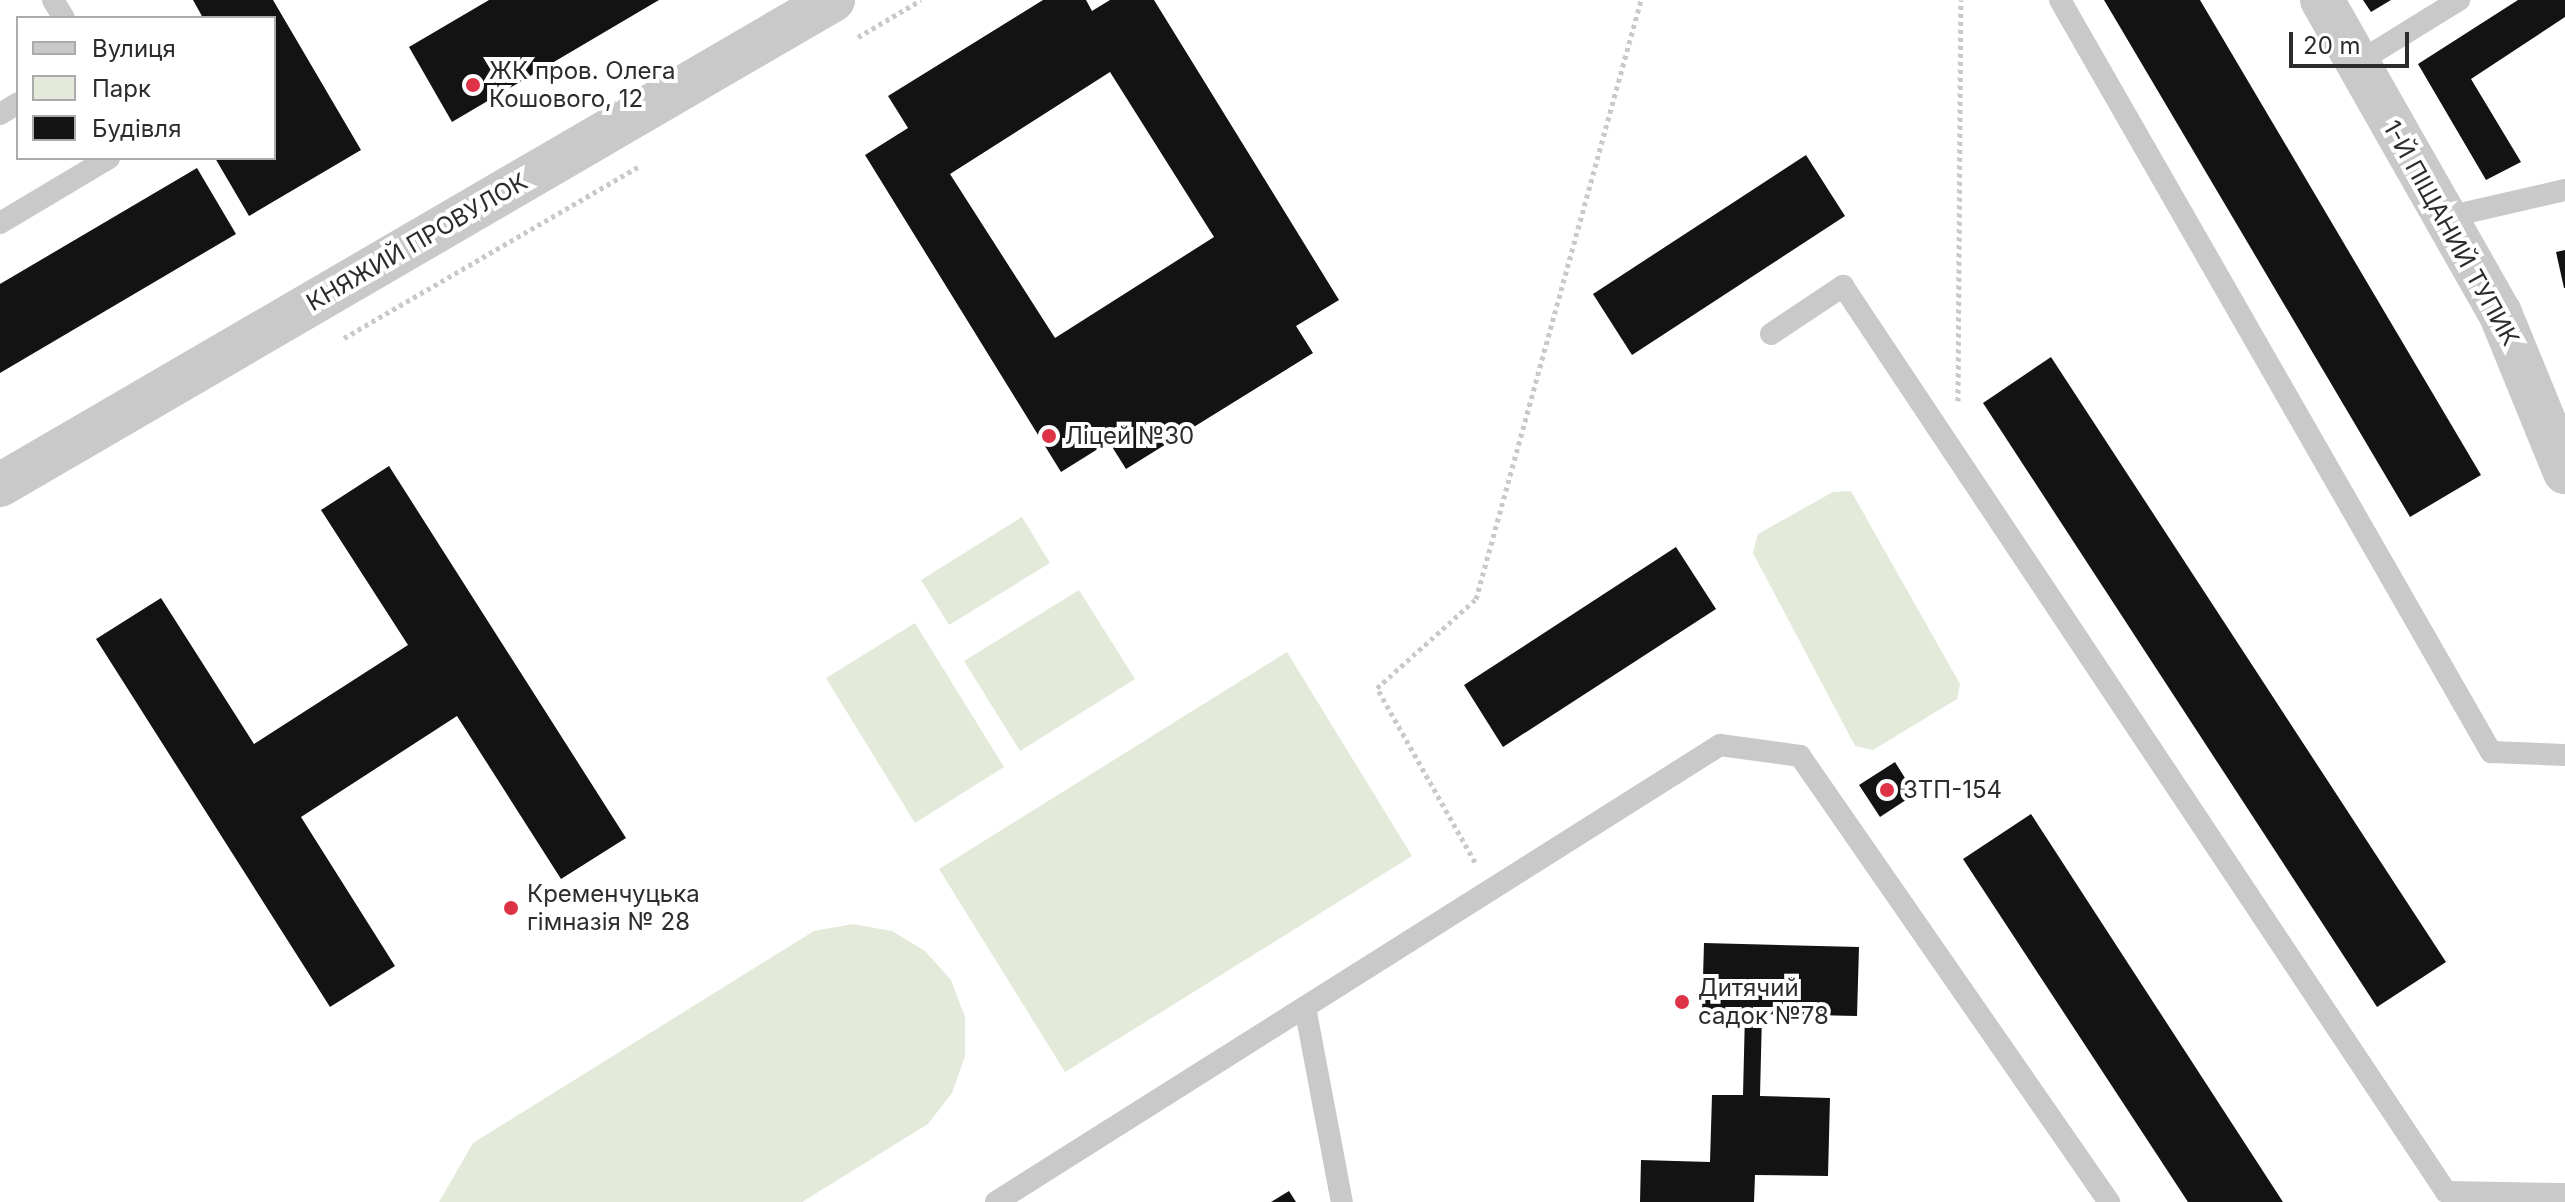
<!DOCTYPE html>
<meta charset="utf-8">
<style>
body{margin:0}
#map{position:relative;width:2565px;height:1202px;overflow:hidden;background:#fff;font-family:Inter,sans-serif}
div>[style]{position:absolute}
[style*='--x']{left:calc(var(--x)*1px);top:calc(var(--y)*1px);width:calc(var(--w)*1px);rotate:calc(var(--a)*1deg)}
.green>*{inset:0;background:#e3eada}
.building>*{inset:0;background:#131313}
.path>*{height:5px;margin-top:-2.5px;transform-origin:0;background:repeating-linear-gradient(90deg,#c9c9c9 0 4px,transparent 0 8px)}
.service>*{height:22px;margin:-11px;padding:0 11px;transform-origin:11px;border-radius:11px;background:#c9c9c9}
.minor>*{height:44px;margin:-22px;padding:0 22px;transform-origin:22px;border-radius:22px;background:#c9c9c9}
.dots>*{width:22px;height:22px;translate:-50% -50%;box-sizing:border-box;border:4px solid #fff;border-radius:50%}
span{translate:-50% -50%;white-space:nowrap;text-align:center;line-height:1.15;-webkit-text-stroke:8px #fff;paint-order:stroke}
.poi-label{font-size:24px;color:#2c2c2c}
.left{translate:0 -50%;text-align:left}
.street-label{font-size:24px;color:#2c2c2c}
.legend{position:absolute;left:16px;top:16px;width:260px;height:144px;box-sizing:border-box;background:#fff;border:2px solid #ababab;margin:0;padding:10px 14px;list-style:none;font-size:24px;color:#2c2c2c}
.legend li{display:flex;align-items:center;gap:16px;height:40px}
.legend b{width:40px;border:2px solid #ababab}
.scale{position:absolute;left:2289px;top:32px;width:120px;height:36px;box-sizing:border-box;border:4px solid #2c2c2c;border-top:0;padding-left:10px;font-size:24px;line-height:28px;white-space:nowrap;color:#2c2c2c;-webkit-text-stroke:6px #fff;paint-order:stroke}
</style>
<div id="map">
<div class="green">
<div style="clip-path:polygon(1851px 491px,1960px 684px,1957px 699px,1873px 750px,1855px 746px,1753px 553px,1758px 534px,1833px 492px)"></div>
<div style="clip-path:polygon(1022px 517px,1050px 563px,949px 625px,921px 580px)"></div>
<div style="clip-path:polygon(1079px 590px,1135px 679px,1020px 751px,964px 661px)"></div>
<div style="clip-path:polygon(915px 623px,1004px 767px,915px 823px,826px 678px)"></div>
<div style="clip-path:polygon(1287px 652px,1412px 856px,1065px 1072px,939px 869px)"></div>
<div style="clip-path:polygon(853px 924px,892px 931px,925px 951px,951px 980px,965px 1017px,965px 1056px,952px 1093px,928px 1124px,802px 1202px,439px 1202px,473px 1143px,814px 931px)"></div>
</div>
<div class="building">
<div style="clip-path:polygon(193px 0,273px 0,361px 150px,249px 216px,215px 158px,274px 158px,274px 18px,203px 18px)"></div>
<div style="clip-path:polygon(489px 0,659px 0,452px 122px,409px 47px)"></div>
<div style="clip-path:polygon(evenodd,1043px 0,1086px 0,1092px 11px,1110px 0,1154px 0,1339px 300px,1296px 326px,1313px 353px,1126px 469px,1109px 442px,1061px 472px,865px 155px,908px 128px,888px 96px,1043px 0,1110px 72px,1214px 237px,1055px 338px,950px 174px,1110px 72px)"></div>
<div style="clip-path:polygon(2104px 0,2200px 0,2481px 475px,2410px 517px)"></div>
<div style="clip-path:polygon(2363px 0,2391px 0,2371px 12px)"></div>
<div style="clip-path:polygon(2518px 0,2565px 0,2565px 17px,2471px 79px,2521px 162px,2486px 180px,2418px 64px)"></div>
<div style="clip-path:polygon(1806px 155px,1845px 216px,1632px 355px,1593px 294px)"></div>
<div style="clip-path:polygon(197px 168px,236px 234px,0 373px,0 284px)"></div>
<div style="clip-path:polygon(2565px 250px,2565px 288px,2564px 288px,2556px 252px)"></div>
<div style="clip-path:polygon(2051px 357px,2446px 962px,2377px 1007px,1983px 403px)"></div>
<div style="clip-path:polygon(389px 466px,626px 838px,561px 879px,457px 716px,301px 817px,395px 966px,330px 1007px,96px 639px,161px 598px,254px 744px,408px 645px,321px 510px)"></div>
<div style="clip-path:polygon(1676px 547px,1716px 609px,1503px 747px,1464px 685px)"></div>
<div style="clip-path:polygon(1895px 762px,1915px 794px,1880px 817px,1859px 785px)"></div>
<div style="clip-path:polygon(2031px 814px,2283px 1202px,2188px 1202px,1963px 859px)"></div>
<div style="clip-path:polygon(1704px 943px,1859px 947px,1857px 1016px,1762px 1014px,1760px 1096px,1830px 1098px,1828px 1176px,1755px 1175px,1754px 1202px,1640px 1202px,1641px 1160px,1710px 1162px,1712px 1095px,1743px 1095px,1745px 1013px,1702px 1012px)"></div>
<div style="clip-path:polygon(1289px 1191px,1296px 1202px,1271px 1202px)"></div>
</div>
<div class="path">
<div style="--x:858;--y:37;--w:73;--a:-30.4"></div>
<div style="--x:344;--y:338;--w:342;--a:-30.2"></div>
<div style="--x:1958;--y:401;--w:401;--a:-89.6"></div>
<div style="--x:1475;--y:862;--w:200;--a:-119.4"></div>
<div style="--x:1377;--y:688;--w:133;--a:-42"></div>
<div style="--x:1476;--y:599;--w:621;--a:-74.6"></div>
</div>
<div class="service">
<div style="--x:53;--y:0;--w:21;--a:59"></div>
<div style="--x:2060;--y:0;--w:867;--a:60.18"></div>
<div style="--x:2491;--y:752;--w:74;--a:2.3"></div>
<div style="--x:2357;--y:63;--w:120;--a:-31.7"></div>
<div style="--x:0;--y:114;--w:21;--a:-31"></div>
<div style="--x:2443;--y:218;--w:125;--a:-12.9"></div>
<div style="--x:0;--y:223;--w:127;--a:-30.8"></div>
<div style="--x:1771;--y:334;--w:87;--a:-33.7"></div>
<div style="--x:1843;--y:286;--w:1088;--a:56.35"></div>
<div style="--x:2446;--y:1192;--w:119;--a:1"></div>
<div style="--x:1305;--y:1007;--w:198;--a:79.3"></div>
<div style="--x:996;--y:1202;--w:856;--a:-32.26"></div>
<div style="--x:1720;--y:745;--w:81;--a:7.8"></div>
<div style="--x:1800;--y:756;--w:543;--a:55.28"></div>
</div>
<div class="minor">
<div style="--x:2322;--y:0;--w:360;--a:60.4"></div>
<div style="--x:2500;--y:313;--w:172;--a:67.8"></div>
<div style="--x:0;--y:485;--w:964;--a:-30.21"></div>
</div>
<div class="dots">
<div style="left:473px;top:85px;background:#de3347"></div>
<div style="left:1049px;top:436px;background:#de3347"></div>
<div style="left:1887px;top:790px;background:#de3347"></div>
<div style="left:511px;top:908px;background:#de3347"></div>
<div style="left:1682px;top:1002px;background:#de3347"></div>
</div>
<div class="poi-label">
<span class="left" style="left:489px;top:85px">ЖК пров. Олега<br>Кошового, 12</span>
<span class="left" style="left:1065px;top:436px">Ліцей №30</span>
<span class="left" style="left:1903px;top:790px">ЗТП-154</span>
<span class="left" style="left:527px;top:908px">Кременчуцька<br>гімназія № 28</span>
<span class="left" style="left:1698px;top:1002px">Дитячий<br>садок №78</span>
</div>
<div class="street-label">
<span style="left:2451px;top:233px;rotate:61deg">1-Й ПІЩАНИЙ ТУПИК</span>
<span style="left:417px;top:242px;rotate:-30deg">КНЯЖИЙ ПРОВУЛОК</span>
</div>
<ul class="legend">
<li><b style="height:10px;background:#c9c9c9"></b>Вулиця</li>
<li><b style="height:22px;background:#e3eada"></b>Парк</li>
<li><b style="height:22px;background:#131313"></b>Будівля</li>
</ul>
<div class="scale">20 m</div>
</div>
